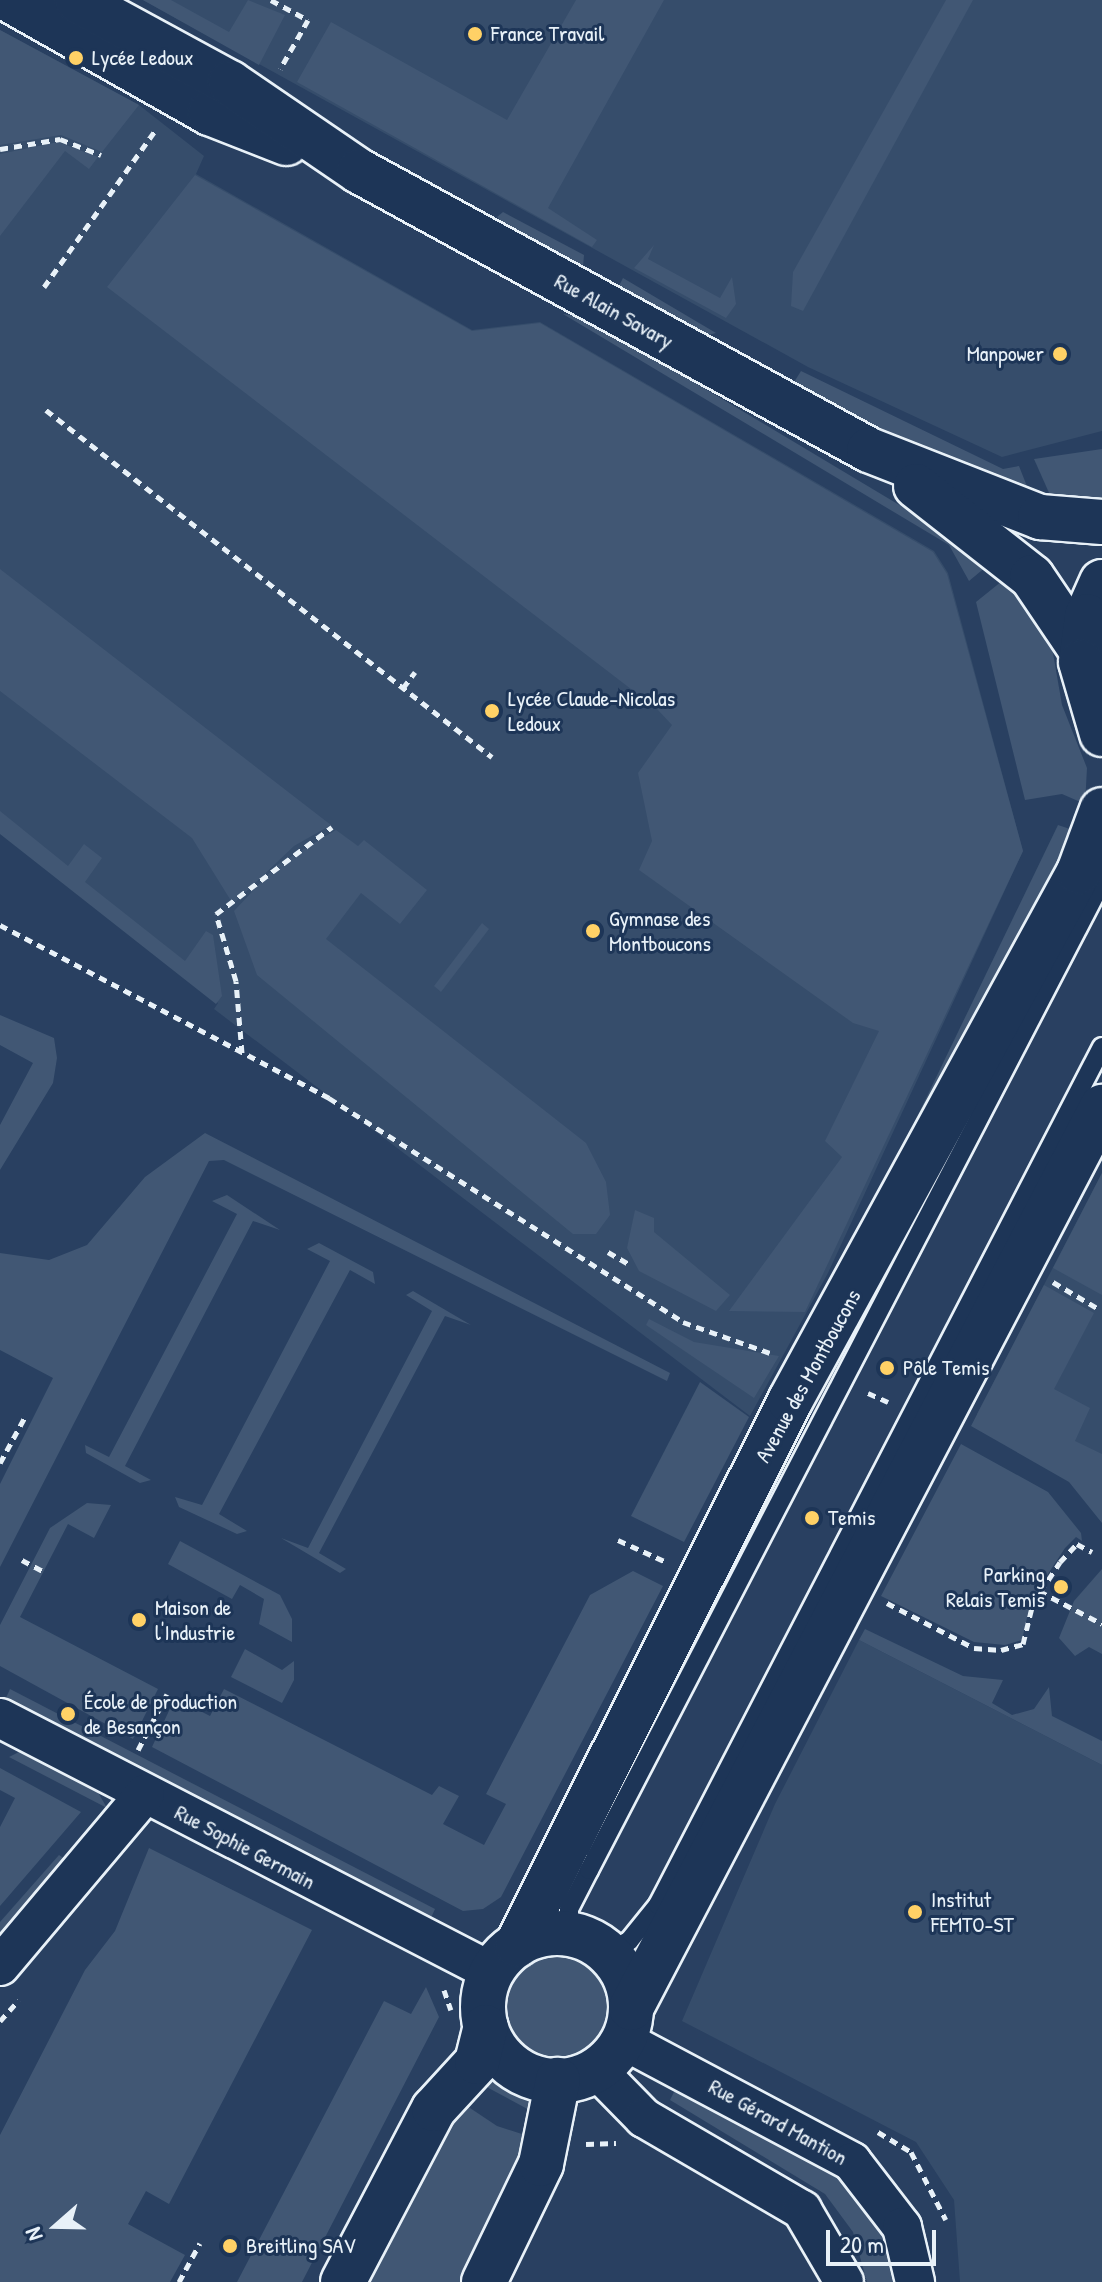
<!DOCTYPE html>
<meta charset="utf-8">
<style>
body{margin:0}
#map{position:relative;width:1102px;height:2282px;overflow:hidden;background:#294061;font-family:"Patrick Hand",sans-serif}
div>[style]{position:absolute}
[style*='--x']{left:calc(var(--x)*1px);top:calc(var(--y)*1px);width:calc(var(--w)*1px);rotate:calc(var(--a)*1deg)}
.built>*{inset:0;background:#364d6b}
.green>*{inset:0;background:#415774}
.round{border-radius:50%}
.path>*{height:5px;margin-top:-2.5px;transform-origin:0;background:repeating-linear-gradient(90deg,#e8f1f8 0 8px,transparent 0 14px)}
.roads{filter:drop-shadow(2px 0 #e8f1f8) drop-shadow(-2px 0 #e8f1f8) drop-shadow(0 2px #e8f1f8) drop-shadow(0 -2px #e8f1f8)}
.lane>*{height:18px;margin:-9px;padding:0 9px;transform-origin:9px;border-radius:9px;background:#1d3557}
.street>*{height:38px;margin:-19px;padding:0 19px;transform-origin:19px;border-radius:19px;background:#1d3557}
.secondary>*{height:44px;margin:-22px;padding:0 22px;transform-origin:22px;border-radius:22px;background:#1d3557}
.secondary>.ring{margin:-22px;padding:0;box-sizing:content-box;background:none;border:44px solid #1d3557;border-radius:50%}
.dots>*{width:22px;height:22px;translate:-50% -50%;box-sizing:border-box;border:4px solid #1d3557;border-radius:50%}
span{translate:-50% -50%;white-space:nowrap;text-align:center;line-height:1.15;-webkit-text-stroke:6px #1d3557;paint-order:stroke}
.poi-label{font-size:22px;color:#e8f1f8}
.left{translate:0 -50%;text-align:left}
.right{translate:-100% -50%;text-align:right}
.street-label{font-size:22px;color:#e8f1f8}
.north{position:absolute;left:16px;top:2186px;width:80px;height:80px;-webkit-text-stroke:6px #1d3557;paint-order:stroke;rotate:250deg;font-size:22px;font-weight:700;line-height:32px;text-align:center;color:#e8f1f8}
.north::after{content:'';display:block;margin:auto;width:28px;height:36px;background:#e8f1f8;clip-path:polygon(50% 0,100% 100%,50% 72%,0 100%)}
.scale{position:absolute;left:826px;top:2230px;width:110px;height:36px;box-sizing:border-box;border:4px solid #e8f1f8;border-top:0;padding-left:10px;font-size:24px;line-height:28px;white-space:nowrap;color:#e8f1f8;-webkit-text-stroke:6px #1d3557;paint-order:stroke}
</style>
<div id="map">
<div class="built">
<div style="clip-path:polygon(143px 0,1102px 0,1102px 431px,1002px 457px,808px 367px)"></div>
<div style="clip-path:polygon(0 30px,139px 105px,204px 156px,196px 174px,472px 330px,540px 322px,934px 551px,948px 573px,1023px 851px,828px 1273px,750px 1416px,214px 1009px,218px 1003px,0 833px)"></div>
<div style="clip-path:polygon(1102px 1173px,1102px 1479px,977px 1414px)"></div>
<div style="clip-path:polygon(859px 1640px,1102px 1765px,1102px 2282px,960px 2282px,954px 2200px,916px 2142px,682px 2021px,775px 1804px)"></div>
</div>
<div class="green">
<div style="clip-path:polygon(143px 0,171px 0,229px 32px,248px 0,285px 15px,259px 65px)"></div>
<div style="clip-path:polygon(576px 0,664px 0,548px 208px,597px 240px,592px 247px,297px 82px,331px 22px,507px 120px)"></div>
<div style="clip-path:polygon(946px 0,973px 0,803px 311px,791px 306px,793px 272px)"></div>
<div style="clip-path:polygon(0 30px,139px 105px,102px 152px,61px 135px,0 145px)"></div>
<div style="clip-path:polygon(58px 142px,98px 157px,89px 169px,65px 151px,0 236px,0 154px)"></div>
<div style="clip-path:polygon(195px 175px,472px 331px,540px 323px,933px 552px,947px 574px,1023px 851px,805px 1312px,729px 1311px,842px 1157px,825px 1141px,879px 1031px,853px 1023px,639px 870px,652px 841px,638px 773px,672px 725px,657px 709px,107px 287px)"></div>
<div style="clip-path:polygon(503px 212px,584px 255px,583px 267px,509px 230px,497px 217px)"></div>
<div style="clip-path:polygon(654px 245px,648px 259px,720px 298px,732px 277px,736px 304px,726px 318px,634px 268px)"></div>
<div style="clip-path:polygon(623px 278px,716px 333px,700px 337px,617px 290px)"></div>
<div style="clip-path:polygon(563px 314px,585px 317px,993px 561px,969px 581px,949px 545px)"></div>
<div style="clip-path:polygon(801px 371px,1003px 469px,1019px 466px,1030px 494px,980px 483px,791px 387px)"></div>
<div style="clip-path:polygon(1102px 449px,1102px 510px,1054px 504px,1034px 459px)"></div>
<div style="clip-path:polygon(0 569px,331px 825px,294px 846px,233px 904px,192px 838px,0 691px)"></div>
<div style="clip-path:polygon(1012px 573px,1049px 630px,1062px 705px,1087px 768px,1085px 804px,1062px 794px,1025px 800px,976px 602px)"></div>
<div style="clip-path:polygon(0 811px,68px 866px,84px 844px,102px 858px,85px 882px,185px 961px,206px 931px,213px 935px,222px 996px,216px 1004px,0 834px)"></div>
<div style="clip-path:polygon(1058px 825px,1079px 832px,832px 1293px)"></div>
<div style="clip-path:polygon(336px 830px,358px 846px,364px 840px,427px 890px,400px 924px,361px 893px,326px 939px,586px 1143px,606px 1182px,610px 1215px,596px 1234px,573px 1234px,257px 975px,234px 911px,277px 865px)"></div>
<div style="clip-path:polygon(482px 923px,489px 929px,441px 992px,434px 986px)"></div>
<div style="clip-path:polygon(0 1015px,54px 1038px,57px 1058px,53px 1083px,0 1170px,0 1125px,33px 1063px,0 1045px)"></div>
<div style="clip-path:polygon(205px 1133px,670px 1373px,667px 1381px,224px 1160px,209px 1161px,0 1567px,0 1484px,53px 1378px,0 1350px,0 1253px,49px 1260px,87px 1245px,145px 1177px)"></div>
<div style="clip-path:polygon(1102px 1173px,1102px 1295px,1053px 1268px)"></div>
<div style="clip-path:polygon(227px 1195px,280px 1230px,253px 1221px,125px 1466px,151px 1480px,140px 1483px,86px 1453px,85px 1445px,109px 1457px,237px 1214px,212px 1201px)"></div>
<div style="clip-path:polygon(635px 1210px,654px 1218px,654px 1232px,730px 1295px,716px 1311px,639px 1271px,627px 1248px)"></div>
<div style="clip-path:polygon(319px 1243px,373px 1272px,375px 1284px,350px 1270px,219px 1514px,247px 1531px,237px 1534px,179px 1507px,175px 1497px,202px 1505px,330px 1261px,307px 1249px)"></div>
<div style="clip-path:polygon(1044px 1285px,1094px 1313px,1054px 1389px,1090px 1408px,1075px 1441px,1102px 1454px,1102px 1523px,1069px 1482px,971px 1426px)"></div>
<div style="clip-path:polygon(413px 1291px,471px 1325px,445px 1316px,319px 1553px,346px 1569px,340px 1573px,281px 1538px,308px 1548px,432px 1311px,406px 1295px)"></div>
<div style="clip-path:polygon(649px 1319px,694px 1342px,779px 1356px,754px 1398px,646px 1325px)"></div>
<div style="clip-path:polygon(700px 1382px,749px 1417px,684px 1542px,631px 1516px)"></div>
<div style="clip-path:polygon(961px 1444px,1048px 1492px,1081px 1533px,1082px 1541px,1076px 1537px,1065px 1548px,1031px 1600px,1022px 1640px,1005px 1645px,974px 1642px,881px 1596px)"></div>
<div style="clip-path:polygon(87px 1503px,111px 1505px,94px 1538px,68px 1524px,20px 1617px,158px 1689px,133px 1739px,0 1666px,0 1625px,50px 1528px)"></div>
<div style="clip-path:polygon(180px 1541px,280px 1595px,292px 1619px,292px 1642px,259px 1624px,264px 1599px,240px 1585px,232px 1599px,168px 1564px)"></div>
<div style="clip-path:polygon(1102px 1569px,1102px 1654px,1089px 1647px,1075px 1656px,1059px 1638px,1074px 1601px)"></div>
<div style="clip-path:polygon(633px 1571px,663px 1586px,501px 1897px,483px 1909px,463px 1911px,152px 1747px,175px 1698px,210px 1716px,224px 1689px,432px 1795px,439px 1786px,459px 1796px,443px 1824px,484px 1845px,506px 1804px,486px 1794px,590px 1595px)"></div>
<div style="clip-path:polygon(865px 1629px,963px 1676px,1003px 1680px,992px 1703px,1012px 1715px,1034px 1709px,1049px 1687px,1052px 1716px,1102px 1741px,1102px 1765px,859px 1640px)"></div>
<div style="clip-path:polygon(245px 1649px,282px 1670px,294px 1661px,294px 1680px,282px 1703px,231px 1677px)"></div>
<div style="clip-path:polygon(10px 1689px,435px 1909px,430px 1920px,6px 1698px)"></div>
<div style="clip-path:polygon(19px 1752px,96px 1789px,107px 1808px,9px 1757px)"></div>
<div style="clip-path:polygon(0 1768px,81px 1812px,0 1906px,0 1827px,15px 1798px,0 1790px)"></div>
<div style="clip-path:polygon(149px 1848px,312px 1930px,169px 2204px,146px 2191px,128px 2224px,185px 2255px,170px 2282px,0 2282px,0 2135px,85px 1970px,115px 1931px)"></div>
<div style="clip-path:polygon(59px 1855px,69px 1862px,0 1940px,0 1922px)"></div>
<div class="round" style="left:505px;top:1957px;width:102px;height:102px"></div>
<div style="clip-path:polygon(426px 1987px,439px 2017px,302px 2282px,237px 2282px,384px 2001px,411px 2014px)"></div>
<div style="clip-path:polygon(493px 2079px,534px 2101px,533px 2112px,481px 2084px)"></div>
<div style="clip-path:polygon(675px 2090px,839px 2178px,887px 2240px,896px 2282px,867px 2282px,853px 2232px,825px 2194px,670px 2100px)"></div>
<div style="clip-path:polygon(458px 2100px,497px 2126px,531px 2137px,470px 2282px,354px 2282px)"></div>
</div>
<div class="path">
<div style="--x:271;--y:0;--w:42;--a:28.4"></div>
<div style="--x:308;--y:20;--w:56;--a:119.7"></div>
<div style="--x:0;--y:149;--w:61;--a:-9.5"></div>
<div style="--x:60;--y:139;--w:44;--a:21.3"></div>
<div style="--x:44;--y:287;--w:195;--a:-54.6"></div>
<div style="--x:46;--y:410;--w:565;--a:37.88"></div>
<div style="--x:403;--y:688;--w:20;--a:-53"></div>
<div style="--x:0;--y:925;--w:372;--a:27.7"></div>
<div style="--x:329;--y:1098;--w:419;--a:32.3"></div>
<div style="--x:683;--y:1322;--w:92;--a:19.6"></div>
<div style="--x:242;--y:1053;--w:72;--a:-94.8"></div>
<div style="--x:236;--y:981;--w:70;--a:-106.6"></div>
<div style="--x:216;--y:914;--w:145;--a:-36.9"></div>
<div style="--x:608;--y:1252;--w:24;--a:30"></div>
<div style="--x:1053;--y:1282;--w:51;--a:30.6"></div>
<div style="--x:868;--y:1393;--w:22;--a:24"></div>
<div style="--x:0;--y:1463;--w:52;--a:-61.5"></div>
<div style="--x:618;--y:1540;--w:51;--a:24.5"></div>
<div style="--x:22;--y:1560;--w:24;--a:28"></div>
<div style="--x:1039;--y:1591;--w:71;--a:27.6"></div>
<div style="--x:887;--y:1603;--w:98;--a:27.3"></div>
<div style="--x:974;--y:1648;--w:27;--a:4"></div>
<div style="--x:1001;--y:1650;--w:23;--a:-15"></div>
<div style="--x:1023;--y:1644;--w:42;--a:-76.3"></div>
<div style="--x:1033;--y:1603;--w:49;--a:-56.6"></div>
<div style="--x:1060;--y:1562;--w:25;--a:-47"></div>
<div style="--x:1077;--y:1544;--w:17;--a:28"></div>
<div style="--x:138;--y:1750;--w:63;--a:-62.6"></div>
<div style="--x:444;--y:1990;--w:21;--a:71"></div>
<div style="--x:0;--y:2021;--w:28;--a:-48"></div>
<div style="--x:878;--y:2132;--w:39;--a:31"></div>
<div style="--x:911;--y:2152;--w:76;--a:62.8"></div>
<div style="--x:586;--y:2144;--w:30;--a:-2"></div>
<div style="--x:179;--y:2282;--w:44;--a:-61.7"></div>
</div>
<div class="roads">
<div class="lane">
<div style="--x:569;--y:1934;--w:25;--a:-90"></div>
<div style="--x:569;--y:1909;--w:44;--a:-62.9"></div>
<div style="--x:589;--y:1870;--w:1114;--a:-62.58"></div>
<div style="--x:607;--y:1952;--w:25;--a:-27"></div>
<div style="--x:629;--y:1941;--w:46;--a:-51.1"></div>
<div style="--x:658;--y:1905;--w:966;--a:-62.64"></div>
</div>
<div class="street">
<div style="--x:0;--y:1718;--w:554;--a:27.31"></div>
<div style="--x:0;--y:1966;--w:225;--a:-49.9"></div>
<div style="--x:623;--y:2040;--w:259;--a:28"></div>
<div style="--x:852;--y:2162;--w:82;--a:52.4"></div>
<div style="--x:902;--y:2227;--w:57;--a:76.7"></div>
<div style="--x:596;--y:2069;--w:69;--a:45.6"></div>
<div style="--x:644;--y:2118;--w:183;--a:30.2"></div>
<div style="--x:802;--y:2210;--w:83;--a:59.7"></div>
</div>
<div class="secondary">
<div style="--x:10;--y:0;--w:230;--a:29.5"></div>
<div style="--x:210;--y:113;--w:82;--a:21.5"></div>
<div style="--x:77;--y:0;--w:174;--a:28.5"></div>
<div style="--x:230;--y:83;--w:156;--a:34.3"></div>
<div style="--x:359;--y:171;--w:581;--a:28.68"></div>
<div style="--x:869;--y:450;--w:184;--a:21.4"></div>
<div style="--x:1040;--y:517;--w:62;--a:4.6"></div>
<div style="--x:916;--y:486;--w:147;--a:38.1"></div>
<div style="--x:1032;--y:577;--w:89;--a:56"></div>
<div style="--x:1102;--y:582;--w:37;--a:114"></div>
<div style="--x:1087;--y:616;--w:46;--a:97.4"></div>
<div style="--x:1081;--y:662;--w:75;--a:73.7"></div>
<div class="ring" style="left:483px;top:1933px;width:104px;height:104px"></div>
<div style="--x:517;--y:1945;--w:609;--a:-63.35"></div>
<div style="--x:790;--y:1401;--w:603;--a:-61.35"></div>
<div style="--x:1079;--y:872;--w:66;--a:-69.6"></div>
<div style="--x:631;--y:2008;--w:1017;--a:-62.4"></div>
<div style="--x:343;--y:2282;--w:195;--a:-62.3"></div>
<div style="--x:434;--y:2109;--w:64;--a:-47.5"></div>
<div style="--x:477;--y:2062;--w:36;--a:-76"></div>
<div style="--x:484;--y:2282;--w:131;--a:-64.2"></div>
<div style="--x:541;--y:2164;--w:86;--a:-78.6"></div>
</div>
</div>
<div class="dots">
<div style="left:475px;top:34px;background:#ffd166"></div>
<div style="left:76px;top:58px;background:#ffd166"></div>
<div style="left:1060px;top:354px;background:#ffd166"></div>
<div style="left:492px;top:711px;background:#ffd166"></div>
<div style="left:593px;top:931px;background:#ffd166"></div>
<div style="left:887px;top:1368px;background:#ffd166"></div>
<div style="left:812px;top:1518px;background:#ffd166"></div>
<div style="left:1061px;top:1587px;background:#ffd166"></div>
<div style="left:139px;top:1620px;background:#ffd166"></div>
<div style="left:68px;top:1714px;background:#ffd166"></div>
<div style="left:915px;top:1912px;background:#ffd166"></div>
<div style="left:230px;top:2246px;background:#ffd166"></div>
</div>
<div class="poi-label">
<span class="left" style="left:491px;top:34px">France Travail</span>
<span class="left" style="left:92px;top:58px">Lycée Ledoux</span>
<span class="right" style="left:1044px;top:354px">Manpower</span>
<span class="left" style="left:508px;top:711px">Lycée Claude-Nicolas<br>Ledoux</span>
<span class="left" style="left:609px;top:931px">Gymnase des<br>Montboucons</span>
<span class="left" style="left:903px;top:1368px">Pôle Temis</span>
<span class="left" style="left:828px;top:1518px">Temis</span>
<span class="right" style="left:1045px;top:1587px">Parking<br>Relais Temis</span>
<span class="left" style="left:155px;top:1620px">Maison de<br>l'Industrie</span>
<span class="left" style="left:84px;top:1714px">École de production<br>de Besançon</span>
<span class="left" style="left:931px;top:1912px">Institut<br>FEMTO-ST</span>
<span class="left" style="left:246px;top:2246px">Breitling SAV</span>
</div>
<div class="street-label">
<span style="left:614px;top:311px;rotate:29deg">Rue Alain Savary</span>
<span style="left:808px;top:1376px;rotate:-61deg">Avenue des Montboucons</span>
<span style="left:245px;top:1847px;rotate:28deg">Rue Sophie Germain</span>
<span style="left:778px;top:2122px;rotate:29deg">Rue Gérard Mantion</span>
</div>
<div class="north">N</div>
<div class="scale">20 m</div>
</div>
